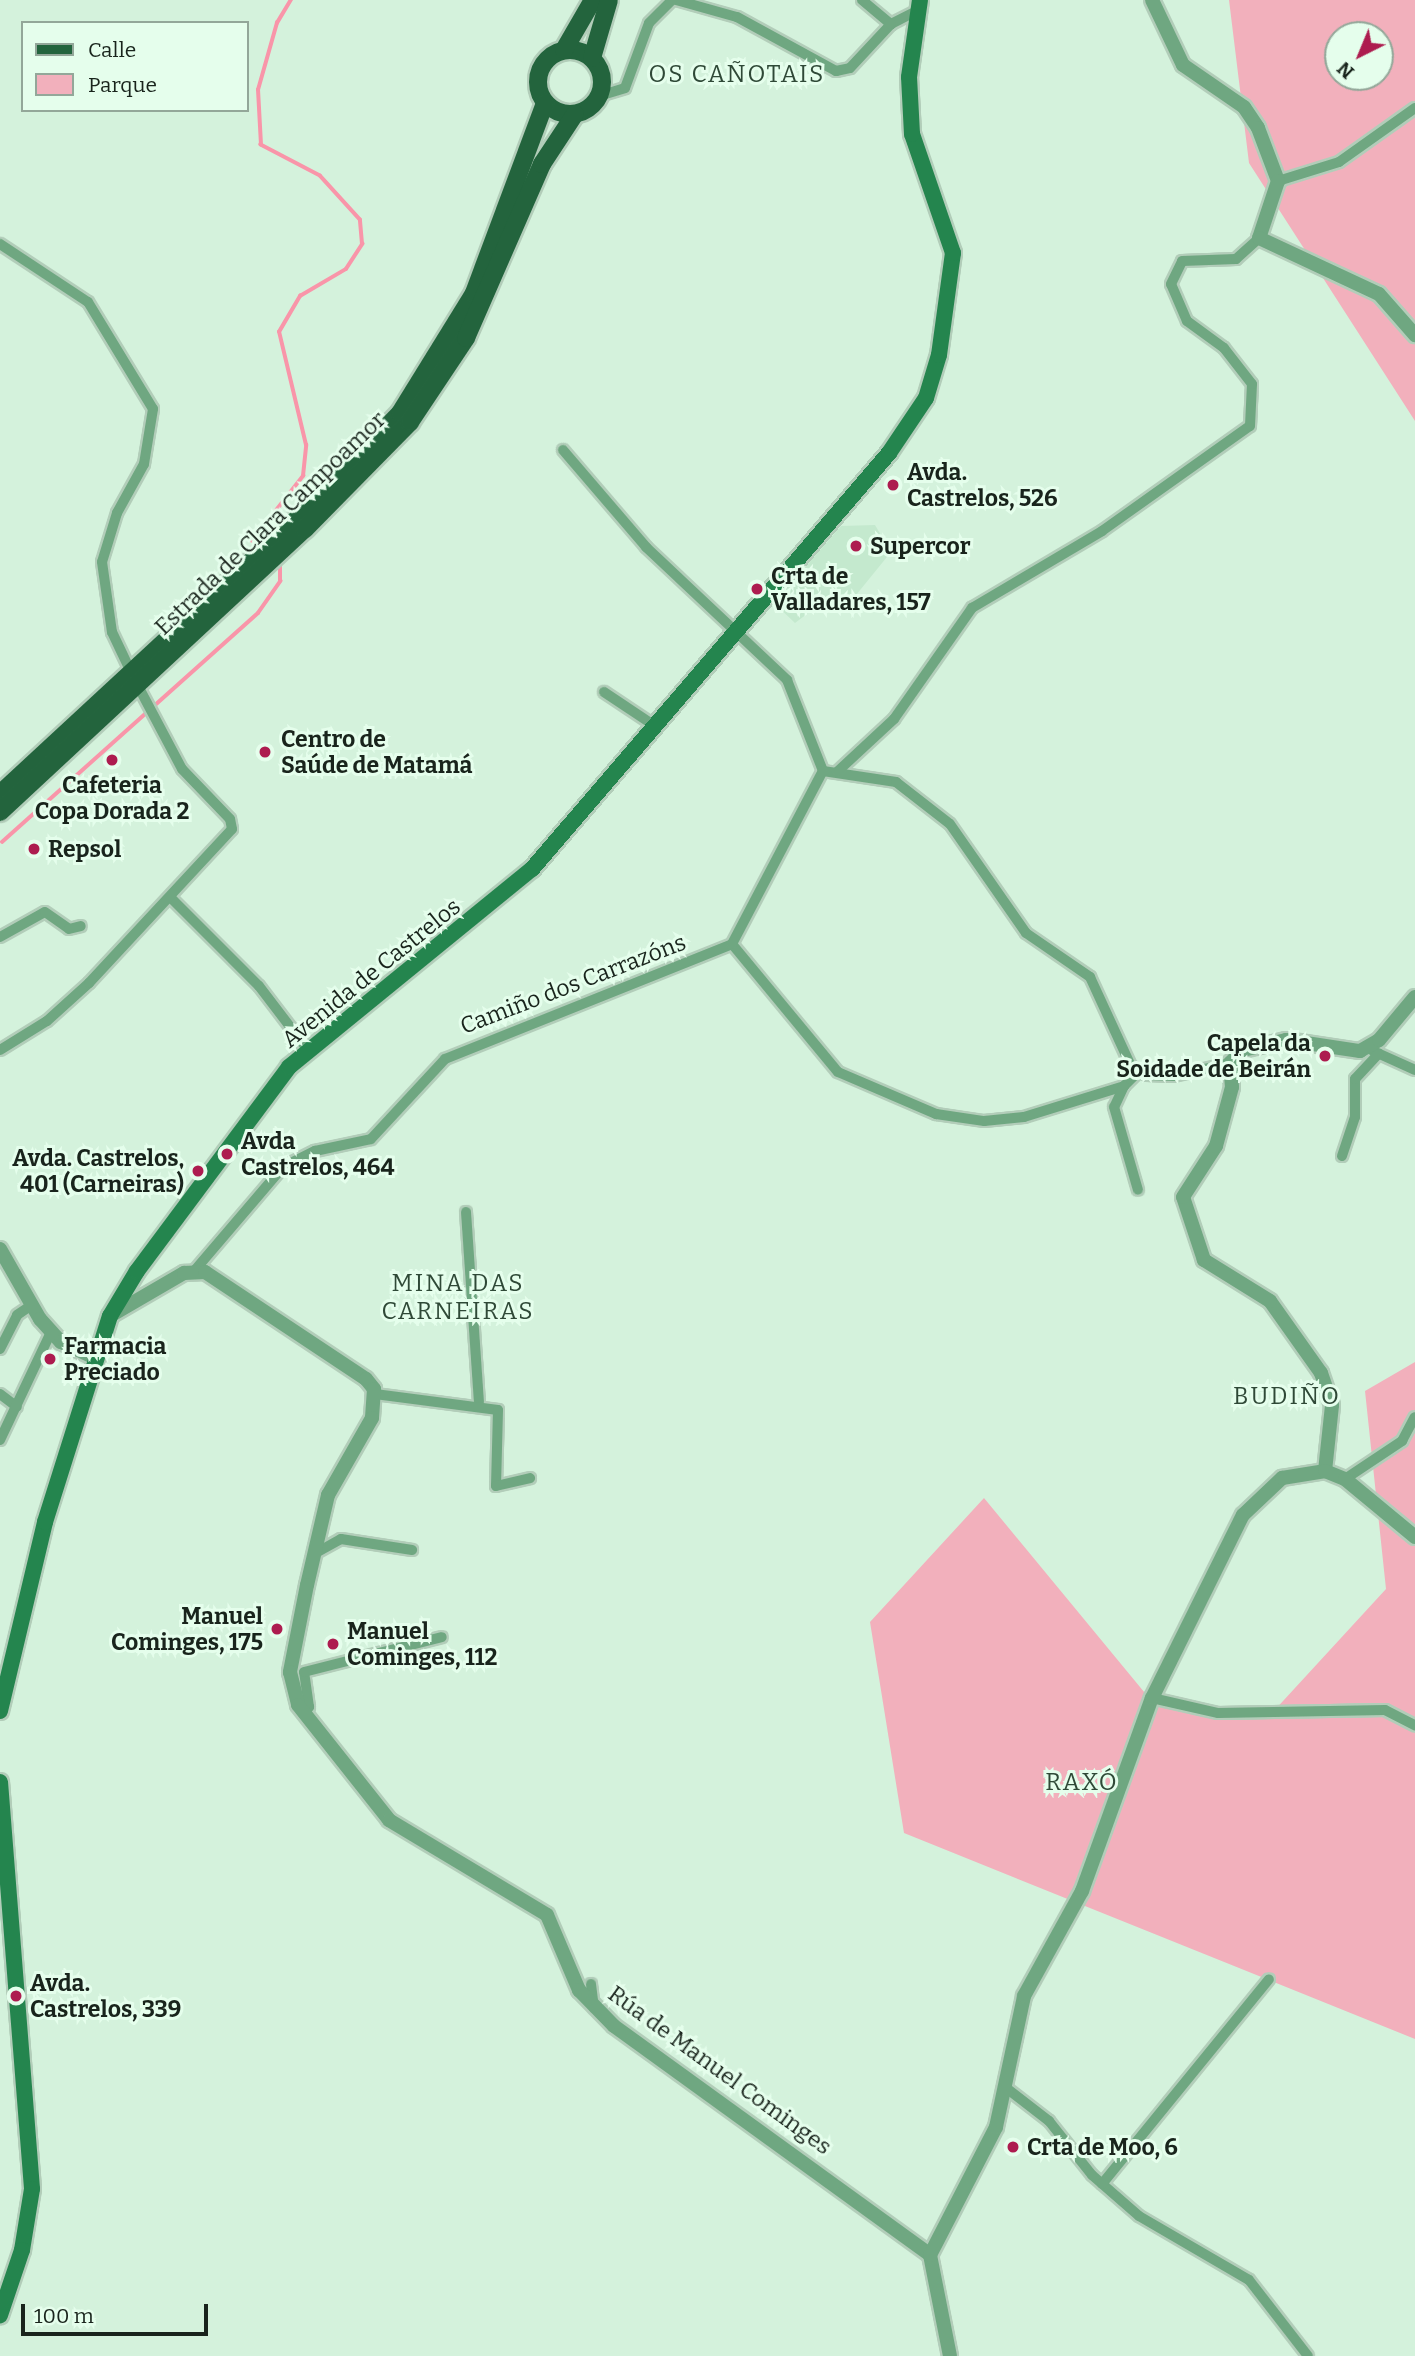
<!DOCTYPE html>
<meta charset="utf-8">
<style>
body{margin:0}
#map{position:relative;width:1415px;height:2356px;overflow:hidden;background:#d4f2dc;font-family:Bitter,serif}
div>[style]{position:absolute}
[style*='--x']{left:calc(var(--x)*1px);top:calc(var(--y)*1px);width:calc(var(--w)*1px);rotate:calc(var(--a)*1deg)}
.built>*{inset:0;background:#c4e9ce}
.green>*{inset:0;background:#f2b0bc}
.stream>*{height:3.5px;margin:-1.75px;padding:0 1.75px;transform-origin:1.75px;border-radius:1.75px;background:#f995a9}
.roads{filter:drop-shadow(2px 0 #b2cdb9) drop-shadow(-2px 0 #b2cdb9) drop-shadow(0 2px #b2cdb9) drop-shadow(0 -2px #b2cdb9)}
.minor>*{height:10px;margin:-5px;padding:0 5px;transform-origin:5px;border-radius:5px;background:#6fa781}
.tertiary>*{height:14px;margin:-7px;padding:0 7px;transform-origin:7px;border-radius:7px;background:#6fa781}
.secondary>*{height:16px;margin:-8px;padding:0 8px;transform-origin:8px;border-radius:8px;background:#24854e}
.primary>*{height:18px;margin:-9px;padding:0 9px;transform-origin:9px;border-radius:9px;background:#23643d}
.primary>.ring{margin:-9px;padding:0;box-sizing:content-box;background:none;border:18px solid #23643d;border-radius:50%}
.dots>*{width:19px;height:19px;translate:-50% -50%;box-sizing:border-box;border:4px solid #e5feec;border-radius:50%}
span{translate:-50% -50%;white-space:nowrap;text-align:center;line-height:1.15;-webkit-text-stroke:6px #e5feec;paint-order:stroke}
.poi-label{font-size:23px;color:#19241c;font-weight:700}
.left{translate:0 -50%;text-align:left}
.right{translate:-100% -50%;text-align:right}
.street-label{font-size:23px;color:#19241c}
.neighbourhood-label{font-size:24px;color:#2f4937;letter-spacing:2px}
.legend{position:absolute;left:21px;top:21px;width:228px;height:91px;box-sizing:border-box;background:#e5feec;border:2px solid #93a799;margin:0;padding:9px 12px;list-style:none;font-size:21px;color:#19241c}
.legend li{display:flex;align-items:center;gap:14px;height:35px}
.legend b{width:35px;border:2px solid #93a799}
.north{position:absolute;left:1324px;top:21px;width:70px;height:70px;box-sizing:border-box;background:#e5feec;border:2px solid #93a799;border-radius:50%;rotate:223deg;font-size:19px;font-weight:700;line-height:28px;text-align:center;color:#19241c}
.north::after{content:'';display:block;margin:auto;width:24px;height:32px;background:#ad1c4f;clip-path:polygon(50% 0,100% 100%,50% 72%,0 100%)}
.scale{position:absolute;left:21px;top:2304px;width:187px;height:32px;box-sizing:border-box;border:4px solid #19241c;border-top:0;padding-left:9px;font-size:21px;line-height:24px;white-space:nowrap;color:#19241c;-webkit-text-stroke:5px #e5feec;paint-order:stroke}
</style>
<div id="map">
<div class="built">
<div style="clip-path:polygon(875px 525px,891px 552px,852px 600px,823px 602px,795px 623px,774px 603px,841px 526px)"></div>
</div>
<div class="green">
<div style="clip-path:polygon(evenodd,1229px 0,1415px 0,1415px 421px,1249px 163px,1229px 0,1338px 35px,1380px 35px,1380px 77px,1338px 77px,1338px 35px)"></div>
<div style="clip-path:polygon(1415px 1362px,1415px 2039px,904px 1833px,870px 1622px,984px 1498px,1154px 1704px,1272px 1713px,1386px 1589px,1365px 1391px)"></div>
</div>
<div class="stream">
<div style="--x:252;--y:541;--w:83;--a:-51.9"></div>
<div style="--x:303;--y:476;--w:31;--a:-84"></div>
<div style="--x:306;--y:445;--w:116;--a:-103.4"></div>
<div style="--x:279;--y:332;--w:42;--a:-59.7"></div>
<div style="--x:300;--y:296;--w:53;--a:-30.4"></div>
<div style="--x:346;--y:269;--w:30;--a:-57"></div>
<div style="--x:362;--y:244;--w:24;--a:-95"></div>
<div style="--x:360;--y:220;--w:59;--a:-132.3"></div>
<div style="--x:320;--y:176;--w:67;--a:-152.3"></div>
<div style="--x:261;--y:145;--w:55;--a:-93.1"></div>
<div style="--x:258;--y:90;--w:70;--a:-74.2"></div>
<div style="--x:277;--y:23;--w:27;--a:-59"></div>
<div style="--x:2;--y:842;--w:343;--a:-41.8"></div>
<div style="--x:258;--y:613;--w:39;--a:-55"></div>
<div style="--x:280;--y:581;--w:14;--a:-90"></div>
</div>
<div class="roads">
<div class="minor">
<div style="--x:676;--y:0;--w:63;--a:15.6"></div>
<div style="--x:737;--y:17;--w:113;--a:28.6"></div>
<div style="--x:836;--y:71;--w:14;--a:-12"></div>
<div style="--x:850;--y:68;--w:60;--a:-47"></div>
<div style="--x:891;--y:24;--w:30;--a:-27"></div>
<div style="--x:862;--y:0;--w:38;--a:40"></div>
<div style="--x:599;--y:96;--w:27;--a:-17"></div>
<div style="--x:625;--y:88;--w:69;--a:-69.7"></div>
<div style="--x:649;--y:23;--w:33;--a:-45"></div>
<div style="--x:1278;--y:181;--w:64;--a:-17.3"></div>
<div style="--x:1339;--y:162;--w:93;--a:-35.4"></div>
<div style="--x:0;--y:244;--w:105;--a:33.4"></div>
<div style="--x:88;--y:302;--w:125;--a:58.7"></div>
<div style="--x:153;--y:409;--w:56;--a:99.3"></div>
<div style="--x:144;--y:464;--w:56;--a:118.9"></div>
<div style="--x:117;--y:513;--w:51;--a:107"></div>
<div style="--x:102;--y:562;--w:71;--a:81.9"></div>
<div style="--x:112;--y:632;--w:44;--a:64.6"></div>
<div style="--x:563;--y:450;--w:128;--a:49.4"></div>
<div style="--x:646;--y:547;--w:194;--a:43.3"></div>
<div style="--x:787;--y:680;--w:98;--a:68.4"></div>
<div style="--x:823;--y:771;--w:74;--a:8.6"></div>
<div style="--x:896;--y:782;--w:68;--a:37.9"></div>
<div style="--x:950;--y:824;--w:133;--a:55.1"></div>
<div style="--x:1026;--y:933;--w:78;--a:34.5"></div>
<div style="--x:1090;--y:977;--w:98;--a:65.3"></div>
<div style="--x:1131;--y:1066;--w:18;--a:29"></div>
<div style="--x:1147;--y:1075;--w:27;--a:2"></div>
<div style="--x:1174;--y:1076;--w:57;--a:-13.1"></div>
<div style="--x:604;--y:692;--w:61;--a:33.7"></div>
<div style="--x:837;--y:772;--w:78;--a:-42.9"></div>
<div style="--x:894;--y:719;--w:136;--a:-54.9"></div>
<div style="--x:972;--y:608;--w:151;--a:-30.6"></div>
<div style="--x:1102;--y:531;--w:181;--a:-35.4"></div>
<div style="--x:1250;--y:426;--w:42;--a:-87.3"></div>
<div style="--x:1252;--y:384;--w:46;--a:-127.9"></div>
<div style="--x:1224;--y:348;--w:46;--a:-143.9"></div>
<div style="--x:1187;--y:321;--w:40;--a:-113.4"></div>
<div style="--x:1171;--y:284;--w:25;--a:-64"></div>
<div style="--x:1182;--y:261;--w:54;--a:-2.1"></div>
<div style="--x:1236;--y:259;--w:31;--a:-42"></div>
<div style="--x:171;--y:898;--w:124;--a:45"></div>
<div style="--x:259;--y:986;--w:79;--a:52.7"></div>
<div style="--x:0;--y:937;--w:51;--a:-29.1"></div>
<div style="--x:45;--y:912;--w:29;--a:35"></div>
<div style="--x:69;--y:929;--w:12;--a:-14"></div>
<div style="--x:732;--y:944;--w:166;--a:50.4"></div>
<div style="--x:838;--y:1072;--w:107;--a:23.2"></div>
<div style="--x:936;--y:1114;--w:49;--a:8.3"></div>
<div style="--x:984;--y:1121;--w:40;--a:-5.7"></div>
<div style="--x:1024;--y:1117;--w:105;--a:-17.2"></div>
<div style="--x:1124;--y:1086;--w:20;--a:-45"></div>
<div style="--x:0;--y:1050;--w:55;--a:-31.7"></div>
<div style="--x:47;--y:1021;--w:57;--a:-42.1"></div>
<div style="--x:89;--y:983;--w:210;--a:-47.1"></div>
<div style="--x:232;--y:829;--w:10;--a:-101"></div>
<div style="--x:230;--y:819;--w:69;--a:-133.8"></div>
<div style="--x:182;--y:769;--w:96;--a:-117.9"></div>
<div style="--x:1373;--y:1051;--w:46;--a:24.3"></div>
<div style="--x:1124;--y:1086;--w:23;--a:115"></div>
<div style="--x:1114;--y:1107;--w:86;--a:73.9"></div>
<div style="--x:1342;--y:1156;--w:41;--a:-71.6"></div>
<div style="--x:1355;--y:1117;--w:38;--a:-90"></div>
<div style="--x:1355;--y:1079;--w:35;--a:-47"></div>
<div style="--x:466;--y:1212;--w:190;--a:86.1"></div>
<div style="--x:195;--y:1270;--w:135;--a:-49.5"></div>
<div style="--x:283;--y:1167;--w:36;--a:-27"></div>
<div style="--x:315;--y:1151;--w:57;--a:-12.1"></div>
<div style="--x:371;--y:1139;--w:109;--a:-47.2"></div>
<div style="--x:445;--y:1059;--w:309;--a:-21.8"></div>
<div style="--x:732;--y:944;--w:195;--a:-62.3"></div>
<div style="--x:0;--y:1349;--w:38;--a:-63"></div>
<div style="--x:17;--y:1315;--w:18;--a:-34"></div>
<div style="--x:0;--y:1394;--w:21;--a:37"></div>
<div style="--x:375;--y:1394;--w:124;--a:7.4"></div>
<div style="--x:498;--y:1410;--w:76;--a:91.5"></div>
<div style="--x:496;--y:1486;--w:35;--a:-13"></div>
<div style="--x:0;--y:1440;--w:119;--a:-64.7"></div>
<div style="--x:1345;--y:1479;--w:69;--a:-33.7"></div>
<div style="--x:1402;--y:1441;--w:27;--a:-62"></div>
<div style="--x:314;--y:1554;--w:31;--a:-29"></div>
<div style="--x:341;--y:1539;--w:72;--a:8.8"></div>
<div style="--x:1152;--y:1698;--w:68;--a:12.8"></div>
<div style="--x:1218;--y:1713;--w:167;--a:-1"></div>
<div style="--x:1385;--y:1710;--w:34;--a:27"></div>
<div style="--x:304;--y:1713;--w:8;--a:-50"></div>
<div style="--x:309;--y:1707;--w:35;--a:-98"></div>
<div style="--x:304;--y:1672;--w:142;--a:-14.2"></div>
<div style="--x:591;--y:1984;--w:24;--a:83"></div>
<div style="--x:1005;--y:2087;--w:56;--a:37.7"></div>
<div style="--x:1049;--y:2121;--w:69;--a:51.5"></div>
<div style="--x:1092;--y:2175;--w:62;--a:41.1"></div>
<div style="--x:1139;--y:2216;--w:127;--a:30.2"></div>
<div style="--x:1249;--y:2280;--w:96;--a:52.2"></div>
<div style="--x:1102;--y:2184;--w:264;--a:-50.8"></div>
</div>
<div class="tertiary">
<div style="--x:1152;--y:0;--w:72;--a:64.5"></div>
<div style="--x:1183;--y:65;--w:74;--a:34.5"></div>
<div style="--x:1244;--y:107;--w:25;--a:56"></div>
<div style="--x:1258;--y:128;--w:57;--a:69.3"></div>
<div style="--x:1278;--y:181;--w:60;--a:108.4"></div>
<div style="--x:1259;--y:238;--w:132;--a:25"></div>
<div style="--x:1379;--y:294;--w:55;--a:48.7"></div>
<div style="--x:0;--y:1249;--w:81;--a:60.3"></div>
<div style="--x:40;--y:1319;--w:31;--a:48"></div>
<div style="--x:61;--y:1342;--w:40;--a:25"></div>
<div style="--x:110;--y:1316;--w:86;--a:-30.2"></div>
<div style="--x:184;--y:1273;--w:21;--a:-3"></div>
<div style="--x:205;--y:1272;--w:193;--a:33.6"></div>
<div style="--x:366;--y:1379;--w:13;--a:51"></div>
<div style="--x:374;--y:1389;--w:29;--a:94"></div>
<div style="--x:372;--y:1418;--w:89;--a:119.7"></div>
<div style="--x:328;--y:1495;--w:92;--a:103.1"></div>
<div style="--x:307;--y:1585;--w:89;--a:101.1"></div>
<div style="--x:290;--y:1672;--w:34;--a:76"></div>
<div style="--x:298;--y:1705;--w:147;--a:51.6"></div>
<div style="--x:389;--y:1820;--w:184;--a:31"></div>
<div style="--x:547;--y:1915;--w:82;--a:66.9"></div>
<div style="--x:579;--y:1990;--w:50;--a:45.8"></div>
<div style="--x:614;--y:2026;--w:390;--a:35.9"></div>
<div style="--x:930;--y:2255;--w:103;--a:78.8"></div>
<div style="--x:1325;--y:1471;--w:66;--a:-83.9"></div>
<div style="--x:1332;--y:1405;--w:34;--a:-109"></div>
<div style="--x:1321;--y:1373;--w:88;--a:-125.3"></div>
<div style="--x:1270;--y:1301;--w:78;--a:-148.2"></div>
<div style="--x:1204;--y:1260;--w:66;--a:-108.4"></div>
<div style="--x:1183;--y:1197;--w:61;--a:-57.1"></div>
<div style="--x:1216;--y:1146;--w:61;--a:-74.8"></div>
<div style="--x:1232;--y:1087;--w:24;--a:-95"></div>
<div style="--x:1230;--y:1063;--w:18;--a:-45"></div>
<div style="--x:1243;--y:1050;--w:44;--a:-13.1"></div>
<div style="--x:1286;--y:1040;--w:75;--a:8.5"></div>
<div style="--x:1360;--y:1051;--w:22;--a:-30"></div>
<div style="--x:1379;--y:1040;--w:56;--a:-50.1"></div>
<div style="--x:930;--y:2255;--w:144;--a:-62.7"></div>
<div style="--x:996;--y:2127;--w:134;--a:-77.9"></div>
<div style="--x:1024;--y:1996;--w:120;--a:-61.1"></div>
<div style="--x:1082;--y:1891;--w:205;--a:-70.1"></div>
<div style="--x:1152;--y:1698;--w:204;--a:-63.6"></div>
<div style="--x:1243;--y:1515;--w:54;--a:-43.5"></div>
<div style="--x:1282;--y:1478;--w:44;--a:-9.2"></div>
<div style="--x:1325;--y:1471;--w:22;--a:22"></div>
<div style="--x:1345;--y:1479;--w:91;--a:39.6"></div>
</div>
<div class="secondary">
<div style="--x:0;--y:1711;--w:194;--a:-76.6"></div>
<div style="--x:45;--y:1522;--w:216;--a:-72.5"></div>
<div style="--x:110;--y:1316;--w:52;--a:-59"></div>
<div style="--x:137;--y:1271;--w:254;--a:-53.3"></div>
<div style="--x:289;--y:1067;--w:313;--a:-39.2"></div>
<div style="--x:532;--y:869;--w:548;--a:-49.36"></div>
<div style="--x:889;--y:453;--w:66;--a:-56.1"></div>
<div style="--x:926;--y:398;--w:45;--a:-73.2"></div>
<div style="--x:939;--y:355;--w:103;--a:-82.2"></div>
<div style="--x:953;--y:253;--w:126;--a:-109"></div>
<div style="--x:912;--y:134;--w:57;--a:-93"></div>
<div style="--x:909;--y:77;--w:78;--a:-81.9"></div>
<div style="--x:0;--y:1782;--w:408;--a:85.5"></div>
<div style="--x:32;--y:2189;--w:62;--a:99.3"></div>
<div style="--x:22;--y:2250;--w:69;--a:108.7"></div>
</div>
<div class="primary">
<div class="ring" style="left:538px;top:50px;width:46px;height:46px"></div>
<div style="--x:564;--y:50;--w:58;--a:-59.9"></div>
<div style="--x:592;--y:58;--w:60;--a:-73.7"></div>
<div style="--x:0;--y:794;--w:405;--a:-42.8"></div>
<div style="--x:297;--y:519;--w:148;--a:-45.8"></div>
<div style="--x:400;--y:413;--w:141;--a:-58.3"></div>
<div style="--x:474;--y:293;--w:203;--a:-69.5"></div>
<div style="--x:0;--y:812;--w:416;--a:-42.9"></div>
<div style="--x:305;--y:529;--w:150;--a:-45.5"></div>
<div style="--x:410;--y:422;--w:101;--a:-56.3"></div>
<div style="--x:466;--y:338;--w:190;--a:-66.4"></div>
<div style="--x:542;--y:164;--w:60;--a:-56.6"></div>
</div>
</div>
<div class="dots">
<div style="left:893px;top:485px;background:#ad1c4f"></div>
<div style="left:856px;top:546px;background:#ad1c4f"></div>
<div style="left:757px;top:589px;background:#ad1c4f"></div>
<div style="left:265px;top:752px;background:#ad1c4f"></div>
<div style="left:112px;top:760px;background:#ad1c4f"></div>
<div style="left:34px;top:849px;background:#ad1c4f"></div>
<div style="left:1325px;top:1056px;background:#ad1c4f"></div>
<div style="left:227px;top:1154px;background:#ad1c4f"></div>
<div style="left:198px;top:1171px;background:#ad1c4f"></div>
<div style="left:50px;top:1359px;background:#ad1c4f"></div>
<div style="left:277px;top:1629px;background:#ad1c4f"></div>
<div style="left:333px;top:1644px;background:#ad1c4f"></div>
<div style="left:16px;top:1996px;background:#ad1c4f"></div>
<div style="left:1013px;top:2147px;background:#ad1c4f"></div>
</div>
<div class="poi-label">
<span class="left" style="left:907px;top:485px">Avda.<br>Castrelos, 526</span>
<span class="left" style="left:870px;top:546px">Supercor</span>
<span class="left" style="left:771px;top:589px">Crta de<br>Valladares, 157</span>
<span class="left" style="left:281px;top:752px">Centro de<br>Saúde de Matamá</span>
<span style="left:112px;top:798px">Cafeteria<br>Copa Dorada 2</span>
<span class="left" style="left:48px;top:849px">Repsol</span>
<span class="right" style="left:1311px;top:1056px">Capela da<br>Soidade de Beirán</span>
<span class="left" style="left:241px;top:1154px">Avda<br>Castrelos, 464</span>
<span class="right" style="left:184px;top:1171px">Avda. Castrelos,<br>401 (Carneiras)</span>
<span class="left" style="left:64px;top:1359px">Farmacia<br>Preciado</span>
<span class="right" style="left:263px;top:1629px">Manuel<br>Cominges, 175</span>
<span class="left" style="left:347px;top:1644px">Manuel<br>Cominges, 112</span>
<span class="left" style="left:30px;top:1996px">Avda.<br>Castrelos, 339</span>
<span class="left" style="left:1027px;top:2147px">Crta de Moo, 6</span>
</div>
<div class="street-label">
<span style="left:270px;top:523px;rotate:-44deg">Estrada de Clara Campoamor</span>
<span style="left:371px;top:973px;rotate:-39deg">Avenida de Castrelos</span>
<span style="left:573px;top:984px;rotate:-21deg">Camiño dos Carrazóns</span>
<span style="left:720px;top:2070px;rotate:36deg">Rúa de Manuel Cominges</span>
</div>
<div class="neighbourhood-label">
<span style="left:737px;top:75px">OS CAÑOTAIS</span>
<span style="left:458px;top:1298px">MINA DAS<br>CARNEIRAS</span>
<span style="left:1287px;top:1397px">BUDIÑO</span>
<span style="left:1082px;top:1783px">RAXÓ</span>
</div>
<ul class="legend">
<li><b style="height:9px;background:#23643d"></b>Calle</li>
<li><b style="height:19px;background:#f2b0bc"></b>Parque</li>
</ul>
<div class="north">N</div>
<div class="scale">100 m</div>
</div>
